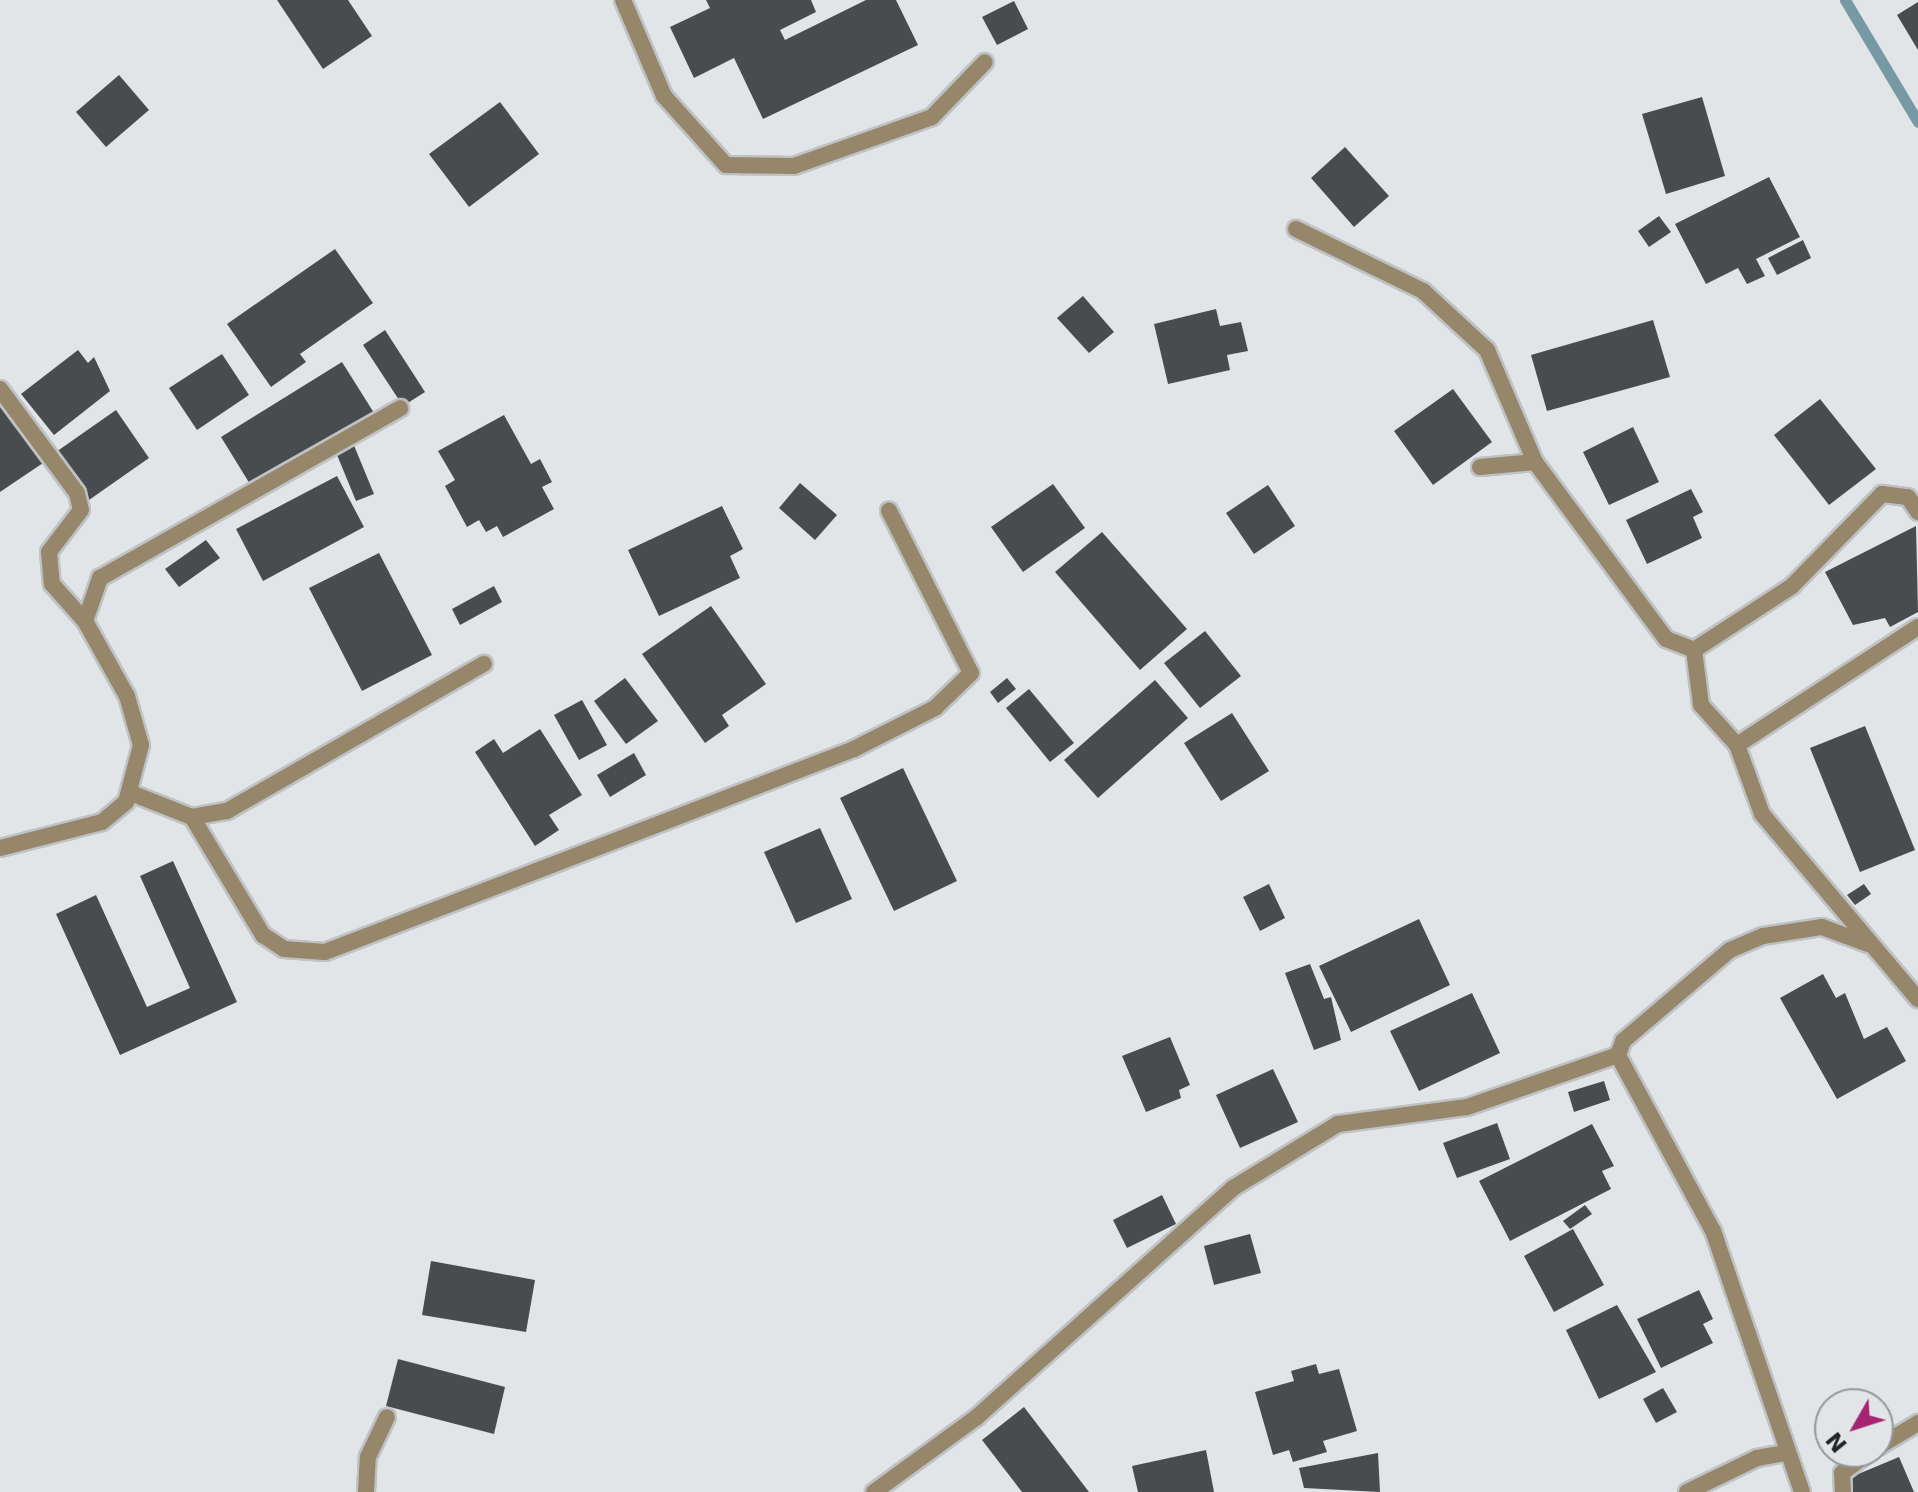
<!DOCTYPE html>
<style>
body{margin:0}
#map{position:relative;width:1918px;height:1492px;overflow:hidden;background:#e1e5e8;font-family:"DejaVu Sans",sans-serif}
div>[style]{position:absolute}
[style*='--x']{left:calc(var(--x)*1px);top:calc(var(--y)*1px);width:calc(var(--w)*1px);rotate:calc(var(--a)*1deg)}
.stream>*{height:11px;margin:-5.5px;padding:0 5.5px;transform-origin:5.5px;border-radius:5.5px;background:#7799a4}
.building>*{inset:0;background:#494c4f}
.roads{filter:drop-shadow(2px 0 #bfc2c5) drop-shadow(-2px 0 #bfc2c5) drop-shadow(0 2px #bfc2c5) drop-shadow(0 -2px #bfc2c5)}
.minor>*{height:16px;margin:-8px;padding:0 8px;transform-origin:8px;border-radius:8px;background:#97876a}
span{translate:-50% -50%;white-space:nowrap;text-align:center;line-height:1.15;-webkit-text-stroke:8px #e1e5e8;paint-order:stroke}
.north{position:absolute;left:1814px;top:1388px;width:80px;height:80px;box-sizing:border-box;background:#e1e5e8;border:2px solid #95989a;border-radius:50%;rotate:231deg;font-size:22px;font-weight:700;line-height:32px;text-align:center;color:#222425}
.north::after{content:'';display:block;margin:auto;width:28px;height:36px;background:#a62472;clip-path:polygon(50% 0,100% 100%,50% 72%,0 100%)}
</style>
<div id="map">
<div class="stream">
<div style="--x:1845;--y:0;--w:142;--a:59.1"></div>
</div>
<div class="building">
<div style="clip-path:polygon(277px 0,348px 0,372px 36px,323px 69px)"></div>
<div style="clip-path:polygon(706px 0,811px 0,816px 12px,780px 30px,785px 40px,866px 0,896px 0,918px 45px,763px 119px,734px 58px,694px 78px,670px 27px,710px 8px)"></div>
<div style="clip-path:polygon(1014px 1px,1028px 29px,997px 45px,982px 17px)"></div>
<div style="clip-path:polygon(1918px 2px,1918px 50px,1897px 15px)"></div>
<div style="clip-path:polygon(119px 75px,149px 110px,106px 147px,76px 112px)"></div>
<div style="clip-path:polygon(1702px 97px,1725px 176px,1666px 194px,1642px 114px)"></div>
<div style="clip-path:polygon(500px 102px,539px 154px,469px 207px,429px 154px)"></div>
<div style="clip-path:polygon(1345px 147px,1389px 196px,1354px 227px,1311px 178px)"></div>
<div style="clip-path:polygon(1769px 177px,1800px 237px,1756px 259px,1765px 276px,1747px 284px,1738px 268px,1706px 284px,1675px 224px)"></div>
<div style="clip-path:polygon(1659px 216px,1671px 232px,1649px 247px,1638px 231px)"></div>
<div style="clip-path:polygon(1803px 240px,1811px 258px,1777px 275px,1768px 258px)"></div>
<div style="clip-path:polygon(335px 249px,373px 303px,300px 354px,306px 362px,271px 387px,227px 324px)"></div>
<div style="clip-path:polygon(1083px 296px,1114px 332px,1089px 353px,1057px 318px)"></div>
<div style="clip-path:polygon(1216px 309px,1220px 326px,1241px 322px,1248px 351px,1227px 355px,1230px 370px,1168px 384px,1154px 324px)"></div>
<div style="clip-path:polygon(1653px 320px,1670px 377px,1547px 411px,1531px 355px)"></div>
<div style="clip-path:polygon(385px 330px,425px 392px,403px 406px,363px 345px)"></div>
<div style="clip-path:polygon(78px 350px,88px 363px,94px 357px,110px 391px,54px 435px,21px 394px)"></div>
<div style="clip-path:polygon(222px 354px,249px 395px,197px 430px,169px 388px)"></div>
<div style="clip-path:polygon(342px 362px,374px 413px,253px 489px,221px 437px)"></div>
<div style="clip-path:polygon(1453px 389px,1492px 442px,1433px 485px,1394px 431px)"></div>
<div style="clip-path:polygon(1820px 399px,1876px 469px,1829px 505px,1774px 435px)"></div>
<div style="clip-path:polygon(0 402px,46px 461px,0 492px)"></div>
<div style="clip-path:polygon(116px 410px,149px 458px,89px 500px,56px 452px)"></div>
<div style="clip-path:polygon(504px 415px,531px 464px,540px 459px,552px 482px,542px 487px,554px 509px,503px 537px,497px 526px,486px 532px,479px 520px,467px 527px,445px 486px,455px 480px,438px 451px)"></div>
<div style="clip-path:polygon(1633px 427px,1659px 482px,1609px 505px,1583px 452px)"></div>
<div style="clip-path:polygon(353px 443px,374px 494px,356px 501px,335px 450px)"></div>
<div style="clip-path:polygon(337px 476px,364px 527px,263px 581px,236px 529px)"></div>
<div style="clip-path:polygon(800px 483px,837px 515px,815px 540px,779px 508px)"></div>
<div style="clip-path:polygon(1053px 484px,1085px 528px,1023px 572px,991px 527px)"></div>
<div style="clip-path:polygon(1268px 485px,1295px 526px,1254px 554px,1226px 513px)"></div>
<div style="clip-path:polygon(1691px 489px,1703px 512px,1693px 517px,1702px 538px,1647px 564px,1626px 520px)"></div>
<div style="clip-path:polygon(722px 506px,743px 549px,730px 556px,740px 578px,659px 616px,628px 550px)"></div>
<div style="clip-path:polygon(1916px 526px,1918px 612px,1890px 627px,1885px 618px,1853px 625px,1825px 572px)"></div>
<div style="clip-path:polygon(1102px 532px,1187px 629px,1140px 670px,1055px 572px)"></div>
<div style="clip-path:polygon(206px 540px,220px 558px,179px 587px,165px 569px)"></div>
<div style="clip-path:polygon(379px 553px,432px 655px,362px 691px,309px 588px)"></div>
<div style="clip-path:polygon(494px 586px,502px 602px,460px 625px,452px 609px)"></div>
<div style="clip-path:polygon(711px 606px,766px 684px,722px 715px,729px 726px,705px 743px,642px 654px)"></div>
<div style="clip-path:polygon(1205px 631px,1241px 676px,1200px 708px,1164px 663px)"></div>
<div style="clip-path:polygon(625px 678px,658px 721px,626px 744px,594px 701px)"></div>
<div style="clip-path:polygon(1007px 678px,1016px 689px,998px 703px,990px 692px)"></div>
<div style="clip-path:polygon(1155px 680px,1188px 718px,1098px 798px,1064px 760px)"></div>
<div style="clip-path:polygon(1029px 689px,1074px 743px,1050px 762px,1006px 708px)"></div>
<div style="clip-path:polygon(582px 700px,607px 745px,579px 760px,554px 715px)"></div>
<div style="clip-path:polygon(1232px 713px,1269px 771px,1221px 801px,1184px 743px)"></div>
<div style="clip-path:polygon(1865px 726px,1915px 850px,1860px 872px,1810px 748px)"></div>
<div style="clip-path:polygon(540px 729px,582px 795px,549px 815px,559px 830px,535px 846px,475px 752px,494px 739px,503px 753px)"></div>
<div style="clip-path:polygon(634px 753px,646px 775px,610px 797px,597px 775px)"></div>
<div style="clip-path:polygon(903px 768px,957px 881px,894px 911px,840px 798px)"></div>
<div style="clip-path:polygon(820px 828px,852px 899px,796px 923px,764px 852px)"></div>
<div style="clip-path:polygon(173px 861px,237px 1002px,120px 1055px,56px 914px,96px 895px,147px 1007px,190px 988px,140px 876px)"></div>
<div style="clip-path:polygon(1269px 884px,1285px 918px,1260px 931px,1243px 897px)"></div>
<div style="clip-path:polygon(1864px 884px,1871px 894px,1855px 905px,1847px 895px)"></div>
<div style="clip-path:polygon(1419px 919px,1450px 985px,1351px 1032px,1319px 966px)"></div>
<div style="clip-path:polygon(1310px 964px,1324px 999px,1331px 997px,1341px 1040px,1314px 1050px,1285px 973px)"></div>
<div style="clip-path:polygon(1823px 974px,1836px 998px,1845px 993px,1864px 1039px,1887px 1027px,1906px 1061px,1837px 1099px,1780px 998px)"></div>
<div style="clip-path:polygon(1472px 993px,1500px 1053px,1419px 1091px,1390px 1031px)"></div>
<div style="clip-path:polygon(1170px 1037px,1190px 1085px,1179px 1090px,1181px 1098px,1146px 1112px,1122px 1056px)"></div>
<div style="clip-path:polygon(1273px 1069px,1298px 1122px,1240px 1148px,1216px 1095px)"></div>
<div style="clip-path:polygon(1604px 1081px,1610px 1100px,1574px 1112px,1568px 1092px)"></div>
<div style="clip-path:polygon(1497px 1123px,1510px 1159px,1457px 1178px,1443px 1143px)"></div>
<div style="clip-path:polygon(1592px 1124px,1614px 1166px,1602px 1171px,1611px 1189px,1510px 1241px,1479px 1181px)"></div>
<div style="clip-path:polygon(1162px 1195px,1176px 1224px,1127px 1248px,1113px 1220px)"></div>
<div style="clip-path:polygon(1585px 1205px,1592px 1214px,1570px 1229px,1563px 1221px)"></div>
<div style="clip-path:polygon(1573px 1229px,1604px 1285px,1554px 1312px,1524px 1256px)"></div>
<div style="clip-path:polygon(1250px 1234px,1261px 1273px,1214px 1285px,1204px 1246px)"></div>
<div style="clip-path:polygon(431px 1261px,535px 1280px,526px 1332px,422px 1315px)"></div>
<div style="clip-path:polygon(1699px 1290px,1713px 1319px,1703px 1324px,1713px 1343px,1661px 1368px,1637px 1319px)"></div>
<div style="clip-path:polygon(1617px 1305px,1656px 1372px,1599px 1399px,1566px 1330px)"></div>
<div style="clip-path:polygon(398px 1359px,505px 1387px,494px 1434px,386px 1406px)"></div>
<div style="clip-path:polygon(1316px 1364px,1319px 1374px,1339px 1369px,1357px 1431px,1323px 1441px,1327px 1452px,1293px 1462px,1289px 1450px,1273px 1455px,1255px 1392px,1294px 1381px,1291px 1371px)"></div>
<div style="clip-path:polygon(1663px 1388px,1677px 1412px,1656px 1423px,1643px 1399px)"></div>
<div style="clip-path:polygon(1024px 1407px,1089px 1492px,1022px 1492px,982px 1440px)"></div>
<div style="clip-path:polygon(1206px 1450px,1214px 1492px,1138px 1492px,1132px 1466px)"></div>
<div style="clip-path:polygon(1378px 1453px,1380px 1492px,1304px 1488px,1299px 1468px)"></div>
<div style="clip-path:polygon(1899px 1457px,1914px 1492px,1849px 1492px,1844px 1480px)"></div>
</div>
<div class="roads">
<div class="minor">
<div style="--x:623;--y:0;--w:104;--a:66.9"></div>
<div style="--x:664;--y:96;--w:93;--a:48.1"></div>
<div style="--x:726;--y:165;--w:68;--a:0.8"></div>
<div style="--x:794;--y:166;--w:146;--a:-19.5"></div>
<div style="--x:932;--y:117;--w:76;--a:-46.1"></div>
<div style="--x:1296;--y:229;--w:141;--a:26"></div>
<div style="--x:1423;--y:291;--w:87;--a:42.7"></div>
<div style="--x:1487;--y:350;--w:122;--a:66.8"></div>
<div style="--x:0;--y:389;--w:129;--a:53.5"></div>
<div style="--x:77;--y:493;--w:17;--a:77"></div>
<div style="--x:81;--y:510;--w:53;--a:127.3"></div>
<div style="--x:49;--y:552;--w:32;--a:85"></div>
<div style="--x:52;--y:584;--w:50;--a:48.3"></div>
<div style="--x:85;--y:621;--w:86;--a:60.8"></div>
<div style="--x:127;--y:696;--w:51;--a:74.1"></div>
<div style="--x:141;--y:745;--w:59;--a:104.7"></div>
<div style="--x:126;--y:802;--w:31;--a:140"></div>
<div style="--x:102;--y:822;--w:105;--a:165.7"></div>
<div style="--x:1480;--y:467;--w:55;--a:-5.2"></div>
<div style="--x:1535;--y:462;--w:220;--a:53.5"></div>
<div style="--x:1666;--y:639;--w:30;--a:21"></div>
<div style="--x:85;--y:621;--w:46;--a:-70.8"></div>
<div style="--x:100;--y:578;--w:345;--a:-29.5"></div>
<div style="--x:1694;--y:650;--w:55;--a:82.7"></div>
<div style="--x:1701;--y:705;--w:54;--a:48"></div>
<div style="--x:1737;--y:745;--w:73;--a:70.1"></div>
<div style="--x:1762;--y:814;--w:242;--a:49.9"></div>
<div style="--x:1694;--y:650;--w:117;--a:-33.1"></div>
<div style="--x:1792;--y:586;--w:129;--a:-45.6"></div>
<div style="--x:1882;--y:494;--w:26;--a:7"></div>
<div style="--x:1908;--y:497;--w:18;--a:56"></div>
<div style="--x:1737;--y:745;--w:216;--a:-33.1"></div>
<div style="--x:131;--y:793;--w:66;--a:21.5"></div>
<div style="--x:192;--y:817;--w:36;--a:-10"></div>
<div style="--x:227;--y:811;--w:296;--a:-29.8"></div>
<div style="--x:192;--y:817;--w:138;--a:59"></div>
<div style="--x:263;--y:935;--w:25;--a:34"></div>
<div style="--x:284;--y:949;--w:41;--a:4.2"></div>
<div style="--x:325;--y:952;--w:567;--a:-20.99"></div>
<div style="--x:854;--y:749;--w:91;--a:-26.8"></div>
<div style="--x:935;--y:708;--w:50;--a:-44.2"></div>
<div style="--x:971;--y:673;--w:182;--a:-116.8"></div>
<div style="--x:1878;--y:1447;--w:47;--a:-31"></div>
<div style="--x:366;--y:1492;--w:35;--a:-87"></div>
<div style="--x:368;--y:1457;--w:44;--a:-64.6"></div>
<div style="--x:874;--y:1492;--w:127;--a:-36.1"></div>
<div style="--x:977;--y:1417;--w:343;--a:-41.8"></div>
<div style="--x:1233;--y:1188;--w:123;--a:-31.4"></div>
<div style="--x:1338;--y:1124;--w:130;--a:-7.5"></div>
<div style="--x:1467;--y:1107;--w:160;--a:-19"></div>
<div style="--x:1687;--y:1492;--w:78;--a:-25.9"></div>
<div style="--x:1757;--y:1458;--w:28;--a:-10"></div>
<div style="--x:1802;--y:1492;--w:276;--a:-108.8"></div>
<div style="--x:1713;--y:1231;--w:200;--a:-118.4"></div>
<div style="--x:1618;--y:1055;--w:15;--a:-70"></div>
<div style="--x:1623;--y:1041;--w:140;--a:-40.4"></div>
<div style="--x:1730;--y:950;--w:36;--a:-23"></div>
<div style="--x:1763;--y:936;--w:60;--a:-8.7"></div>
<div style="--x:1822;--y:927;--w:49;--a:20.3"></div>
<div style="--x:1843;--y:1492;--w:19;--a:-93"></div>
<div style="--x:1842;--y:1473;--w:35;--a:-37"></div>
</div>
</div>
<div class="north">N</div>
</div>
